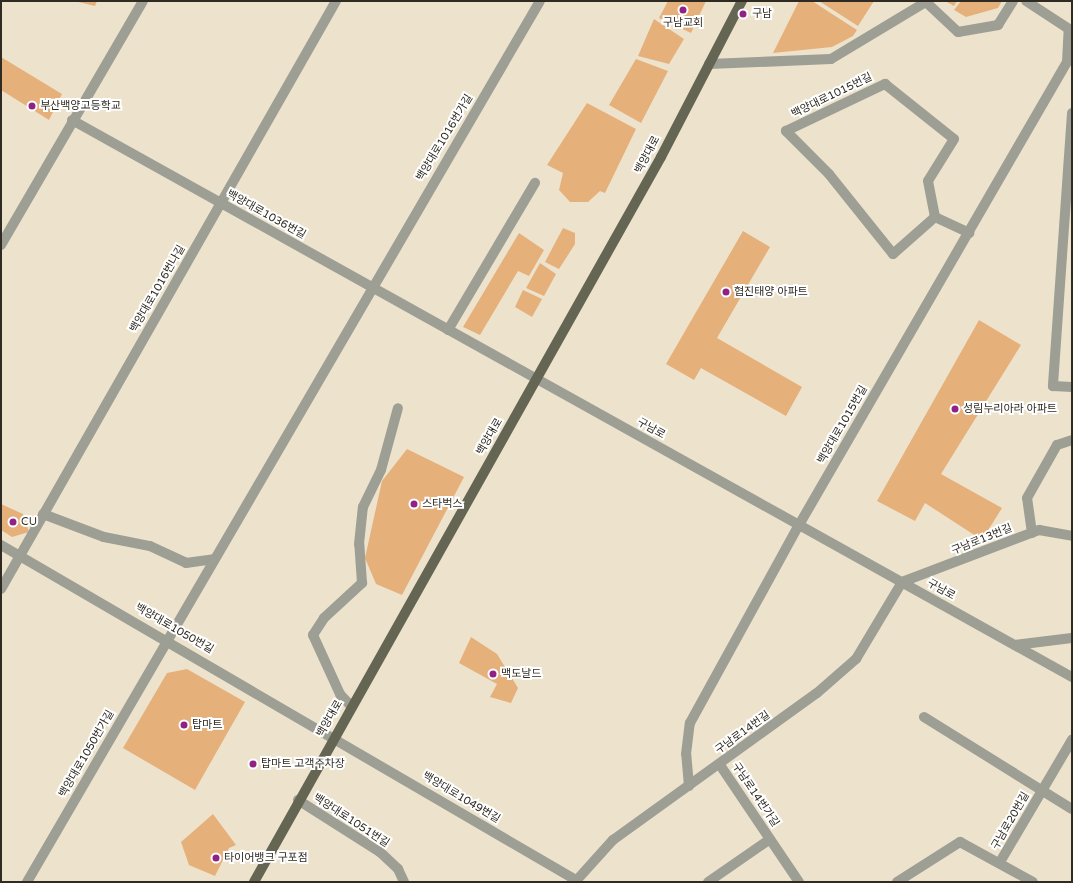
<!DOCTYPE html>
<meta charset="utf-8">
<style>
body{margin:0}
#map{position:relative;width:1073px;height:883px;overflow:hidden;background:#ede3cc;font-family:"Varela Round","Noto Sans KR",sans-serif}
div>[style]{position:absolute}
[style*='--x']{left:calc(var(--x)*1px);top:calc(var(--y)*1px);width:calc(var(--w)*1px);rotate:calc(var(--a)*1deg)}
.building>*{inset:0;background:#e6b07b}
.minor>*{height:10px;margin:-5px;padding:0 5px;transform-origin:5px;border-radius:5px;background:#9d9e94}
.major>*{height:10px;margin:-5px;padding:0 5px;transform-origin:5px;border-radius:5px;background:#646553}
.dots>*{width:11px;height:11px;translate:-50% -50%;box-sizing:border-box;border:2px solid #fff;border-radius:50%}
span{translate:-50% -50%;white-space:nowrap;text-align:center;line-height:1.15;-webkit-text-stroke:4px #fff;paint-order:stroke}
.poi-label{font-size:11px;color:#2f2b22}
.left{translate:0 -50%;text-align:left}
.street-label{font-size:11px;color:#2f2b22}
.frame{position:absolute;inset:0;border:2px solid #2f2b22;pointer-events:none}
</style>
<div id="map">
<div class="building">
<div style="clip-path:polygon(74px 1px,97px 1px,95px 6px)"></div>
<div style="clip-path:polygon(668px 1px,706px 1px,691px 33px,659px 18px)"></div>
<div style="clip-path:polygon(799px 1px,812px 1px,857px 30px,853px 36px,832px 47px,773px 53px)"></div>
<div style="clip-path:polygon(819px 1px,874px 1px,858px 26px)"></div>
<div style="clip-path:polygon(945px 1px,957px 1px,954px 6px)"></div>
<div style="clip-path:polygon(961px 1px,1002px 1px,998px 8px,966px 17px,954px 10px)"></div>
<div style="clip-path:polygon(654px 19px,684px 39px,669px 64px,638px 56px)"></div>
<div style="clip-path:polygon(1px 57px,62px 94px,49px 120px,1px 90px)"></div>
<div style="clip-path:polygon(636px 59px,668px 71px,641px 123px,609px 105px)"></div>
<div style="clip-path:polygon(587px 103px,636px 129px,605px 193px,600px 191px,588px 202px,570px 202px,559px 190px,563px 173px,547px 165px)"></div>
<div style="clip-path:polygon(563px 228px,575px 233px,575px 244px,559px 269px,545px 262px)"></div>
<div style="clip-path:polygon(743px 231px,770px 247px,717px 338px,802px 387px,786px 416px,701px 368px,694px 380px,666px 364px)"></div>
<div style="clip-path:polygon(519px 233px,544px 250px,529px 276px,518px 271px,480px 335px,463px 327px)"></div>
<div style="clip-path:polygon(540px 263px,556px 274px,544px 296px,526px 288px)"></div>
<div style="clip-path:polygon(523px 290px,542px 299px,532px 317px,515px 307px)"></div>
<div style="clip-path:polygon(979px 320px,1021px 345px,941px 474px,1002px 508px,982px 540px,925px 503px,915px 521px,877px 501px)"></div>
<div style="clip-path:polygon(407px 449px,464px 477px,402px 595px,376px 584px,365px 558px,382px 481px)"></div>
<div style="clip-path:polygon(1px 504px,23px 514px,29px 532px,12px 537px,1px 530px)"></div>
<div style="clip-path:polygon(471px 637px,497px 654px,518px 688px,511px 703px,490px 697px,497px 684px,459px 663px)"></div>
<div style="clip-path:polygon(187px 669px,245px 702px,195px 790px,123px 748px,167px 673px)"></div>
<div style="clip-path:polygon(213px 814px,236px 845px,229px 848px,215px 876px,189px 865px,181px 842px)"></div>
</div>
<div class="minor">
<div style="--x:709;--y:64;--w:122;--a:-2.3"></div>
<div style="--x:831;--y:59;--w:111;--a:-31"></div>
<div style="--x:926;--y:2;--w:44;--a:43.2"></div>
<div style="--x:958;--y:32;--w:41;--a:-9.9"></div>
<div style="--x:998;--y:25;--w:28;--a:-58"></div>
<div style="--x:1072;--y:113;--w:274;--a:94"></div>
<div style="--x:1053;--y:386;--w:19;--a:3"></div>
<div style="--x:72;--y:120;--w:1145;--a:29.12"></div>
<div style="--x:935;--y:217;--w:56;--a:138.6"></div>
<div style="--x:893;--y:254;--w:102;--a:-128.7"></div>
<div style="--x:829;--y:174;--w:61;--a:-135"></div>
<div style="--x:786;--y:131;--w:110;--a:-25.4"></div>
<div style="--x:885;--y:84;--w:88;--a:38.6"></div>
<div style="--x:954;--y:139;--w:49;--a:121.8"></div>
<div style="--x:928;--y:181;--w:37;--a:79"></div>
<div style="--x:935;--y:217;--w:38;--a:25"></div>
<div style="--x:1;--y:245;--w:282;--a:-59.8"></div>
<div style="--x:448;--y:330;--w:171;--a:-59.4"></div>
<div style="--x:43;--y:514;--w:65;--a:20.7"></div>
<div style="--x:104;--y:537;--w:47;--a:11.1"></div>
<div style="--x:150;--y:546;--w:40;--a:25"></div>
<div style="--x:186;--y:563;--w:28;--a:-8"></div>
<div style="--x:1032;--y:533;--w:35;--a:-98"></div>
<div style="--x:1027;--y:498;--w:61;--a:-60.5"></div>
<div style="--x:1057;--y:445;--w:16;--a:-18"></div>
<div style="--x:1;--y:545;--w:665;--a:30.23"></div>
<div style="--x:1;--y:589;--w:677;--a:-60.33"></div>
<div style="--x:1015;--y:645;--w:57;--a:-7"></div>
<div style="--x:351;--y:706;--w:16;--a:-133"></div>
<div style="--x:340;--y:694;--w:65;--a:-114.6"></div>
<div style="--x:313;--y:635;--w:20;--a:-57"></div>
<div style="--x:324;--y:618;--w:52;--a:-42.6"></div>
<div style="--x:362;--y:583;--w:39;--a:-94"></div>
<div style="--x:359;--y:544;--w:37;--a:-84"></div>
<div style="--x:363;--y:507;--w:41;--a:-64.1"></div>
<div style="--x:381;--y:470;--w:64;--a:-74.7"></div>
<div style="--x:924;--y:717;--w:174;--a:31.9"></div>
<div style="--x:720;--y:765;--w:141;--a:56"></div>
<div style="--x:689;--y:786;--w:32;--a:-95"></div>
<div style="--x:686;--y:754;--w:31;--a:-83"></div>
<div style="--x:690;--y:723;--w:226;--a:-61.2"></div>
<div style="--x:799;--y:525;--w:535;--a:-59.94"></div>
<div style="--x:1067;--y:62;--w:33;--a:-87"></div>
<div style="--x:1069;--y:29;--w:51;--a:-146.9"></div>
<div style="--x:298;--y:800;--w:97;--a:32.4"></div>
<div style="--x:380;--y:852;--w:25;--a:43"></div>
<div style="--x:398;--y:869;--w:14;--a:65"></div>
<div style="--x:1000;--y:862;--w:142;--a:-59.5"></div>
<div style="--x:27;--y:882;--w:1019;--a:-59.79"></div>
<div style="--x:575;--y:882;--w:57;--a:-47.9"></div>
<div style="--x:613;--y:840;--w:251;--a:-35.8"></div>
<div style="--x:817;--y:693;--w:52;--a:-41.1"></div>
<div style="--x:856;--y:659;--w:90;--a:-59.1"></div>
<div style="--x:902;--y:582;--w:147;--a:-20.8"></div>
<div style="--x:1039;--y:530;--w:34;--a:10"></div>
<div style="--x:708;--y:882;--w:75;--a:-34.7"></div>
<div style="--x:897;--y:882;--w:75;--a:-32.4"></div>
<div style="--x:960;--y:842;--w:83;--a:28.7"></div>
</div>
<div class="major">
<div style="--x:254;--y:882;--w:831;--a:-60.69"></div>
<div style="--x:661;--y:157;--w:176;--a:-62.6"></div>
</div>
<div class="dots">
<div style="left:683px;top:10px;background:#8f2284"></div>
<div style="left:743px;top:14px;background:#8f2284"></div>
<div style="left:32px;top:106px;background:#8f2284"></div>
<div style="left:726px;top:292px;background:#8f2284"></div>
<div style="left:955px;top:409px;background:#8f2284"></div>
<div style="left:414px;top:504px;background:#8f2284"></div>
<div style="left:13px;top:522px;background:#8f2284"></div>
<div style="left:493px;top:674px;background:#8f2284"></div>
<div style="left:184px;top:725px;background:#8f2284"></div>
<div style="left:253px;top:764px;background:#8f2284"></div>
<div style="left:216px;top:858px;background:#8f2284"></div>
</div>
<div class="poi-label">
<span class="left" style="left:752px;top:14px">구남</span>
<span style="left:683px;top:23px">구남교회</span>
<span class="left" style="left:40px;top:106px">부산백양고등학교</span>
<span class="left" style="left:734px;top:292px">협진태양 아파트</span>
<span class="left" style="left:963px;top:409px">성림누리아라 아파트</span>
<span class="left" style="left:422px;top:504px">스타벅스</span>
<span class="left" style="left:21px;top:522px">CU</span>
<span class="left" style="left:501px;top:674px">맥도날드</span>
<span class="left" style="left:192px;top:725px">탑마트</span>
<span class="left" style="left:261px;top:764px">탑마트 고객주차장</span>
<span class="left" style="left:224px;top:858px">타이어뱅크 구포점</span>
</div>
<div class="street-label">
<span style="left:832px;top:96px;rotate:-26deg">백양대로1015번길</span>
<span style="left:445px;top:138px;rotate:-59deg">백양대로1016번가길</span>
<span style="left:648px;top:155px;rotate:-62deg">백양대로</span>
<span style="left:266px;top:215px;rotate:29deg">백양대로1036번길</span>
<span style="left:158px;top:289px;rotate:-60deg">백양대로1016번나길</span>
<span style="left:843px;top:425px;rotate:-60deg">백양대로1015번길</span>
<span style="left:651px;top:429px;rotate:29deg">구남로</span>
<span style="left:490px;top:437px;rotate:-60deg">백양대로</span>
<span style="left:982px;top:540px;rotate:-22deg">구남로13번길</span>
<span style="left:941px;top:590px;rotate:29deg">구남로</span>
<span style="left:174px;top:629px;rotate:30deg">백양대로1050번길</span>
<span style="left:330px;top:719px;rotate:-60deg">백양대로</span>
<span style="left:743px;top:733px;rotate:-36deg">구남로14번길</span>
<span style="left:87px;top:754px;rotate:-60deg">백양대로1050번가길</span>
<span style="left:755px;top:795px;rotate:56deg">구남로14번가길</span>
<span style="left:461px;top:798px;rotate:31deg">백양대로1049번길</span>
<span style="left:351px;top:821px;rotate:33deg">백양대로1051번길</span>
<span style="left:1011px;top:821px;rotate:-60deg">구남로20번길</span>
</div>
<div class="frame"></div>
</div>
